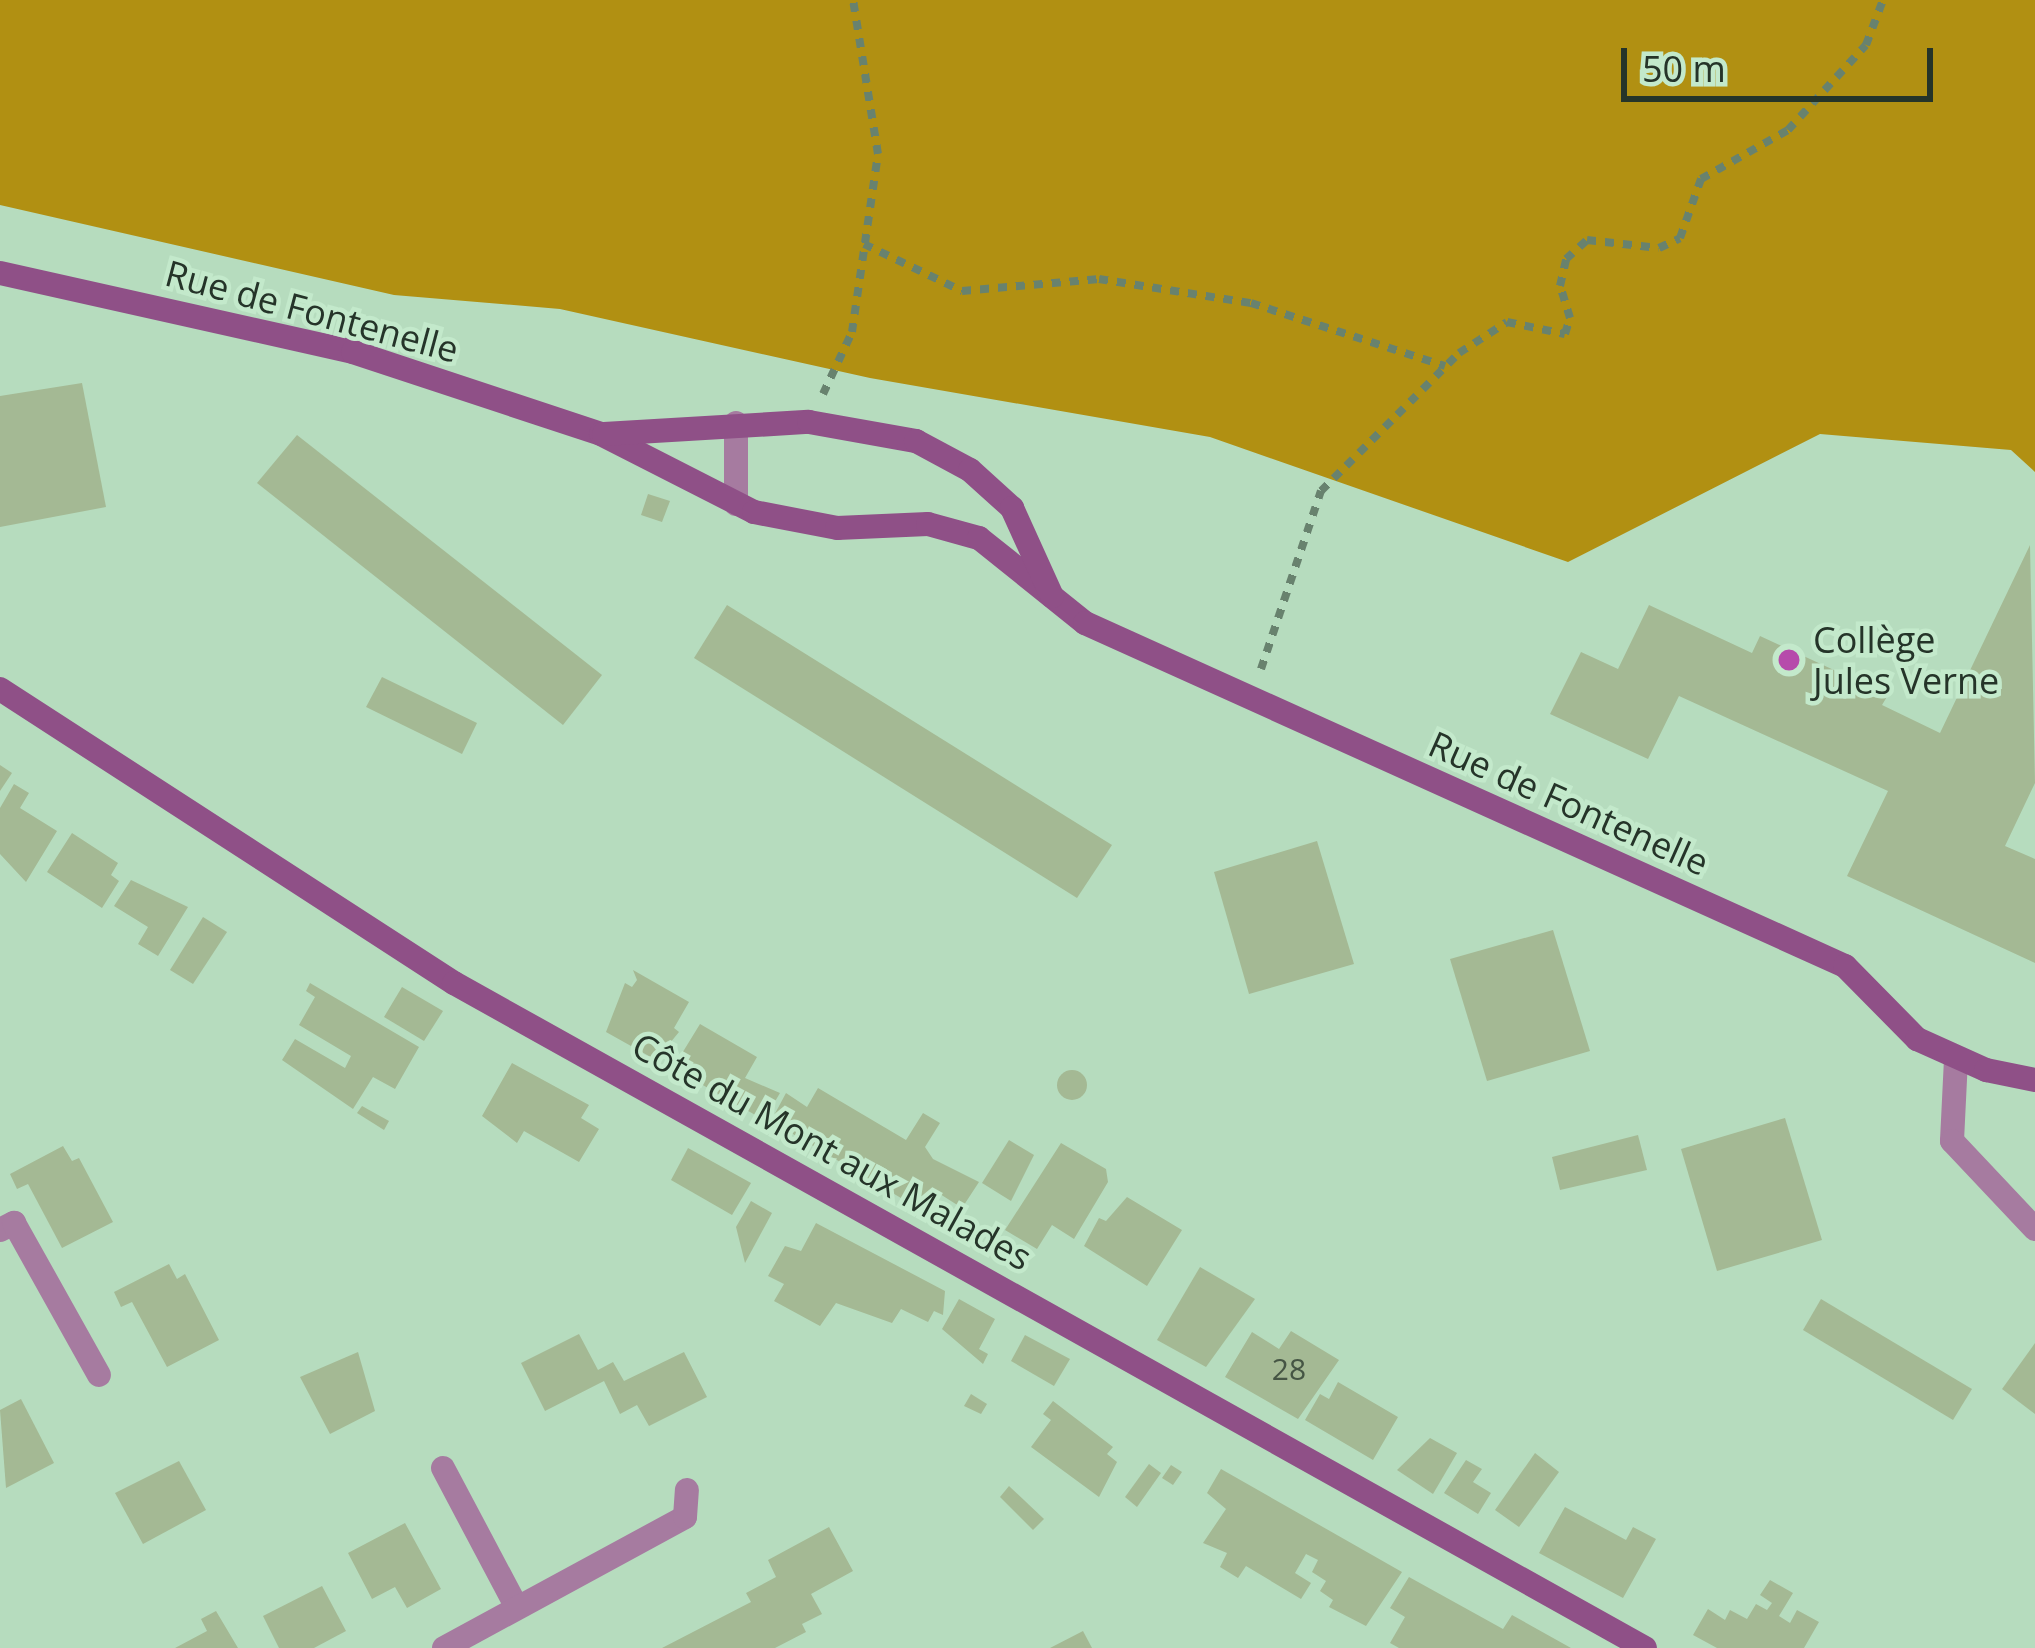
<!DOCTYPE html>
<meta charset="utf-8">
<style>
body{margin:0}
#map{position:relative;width:2035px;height:1648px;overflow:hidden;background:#b6dcbe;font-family:"Open Sans",sans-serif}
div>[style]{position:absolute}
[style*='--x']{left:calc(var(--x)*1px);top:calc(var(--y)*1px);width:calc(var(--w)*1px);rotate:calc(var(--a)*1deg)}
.forest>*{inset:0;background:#b19012}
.building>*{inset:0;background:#a4b994}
.round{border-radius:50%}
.path>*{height:8px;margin-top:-4px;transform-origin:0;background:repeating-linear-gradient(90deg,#68826e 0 9px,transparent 0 18px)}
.street>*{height:24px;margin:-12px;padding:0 12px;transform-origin:12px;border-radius:12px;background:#a67ba0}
.secondary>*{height:24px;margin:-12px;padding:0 12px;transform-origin:12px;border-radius:12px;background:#8f5087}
.dots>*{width:33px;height:33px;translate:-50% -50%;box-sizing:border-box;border:6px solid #c3e9cb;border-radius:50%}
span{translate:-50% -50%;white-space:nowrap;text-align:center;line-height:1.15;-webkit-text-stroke:9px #c3e9cb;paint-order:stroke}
.number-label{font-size:30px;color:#455544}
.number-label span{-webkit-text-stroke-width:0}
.street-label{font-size:36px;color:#253429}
.poi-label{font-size:36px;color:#253429}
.left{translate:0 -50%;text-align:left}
.scale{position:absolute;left:1621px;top:48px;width:312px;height:54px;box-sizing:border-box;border:6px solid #253429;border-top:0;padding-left:15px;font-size:36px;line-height:42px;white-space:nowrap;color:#253429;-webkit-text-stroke:9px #c3e9cb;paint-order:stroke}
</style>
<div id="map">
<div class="forest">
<div style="clip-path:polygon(0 0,2035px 0,2035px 472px,2011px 450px,1820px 434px,1568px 562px,1210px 437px,870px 378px,560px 309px,394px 295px,0 205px)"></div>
</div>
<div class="building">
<div style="clip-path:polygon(82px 383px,106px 507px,0 527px,0 396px)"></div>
<div style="clip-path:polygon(297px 435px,602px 675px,563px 725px,257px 483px)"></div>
<div style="clip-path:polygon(648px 494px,670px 501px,662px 522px,641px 515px)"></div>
<div style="clip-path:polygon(2030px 545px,2035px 783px,2005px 846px,2035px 859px,2035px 963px,1847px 876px,1888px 791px,1679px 696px,1648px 759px,1550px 714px,1581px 652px,1618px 669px,1649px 605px,1752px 653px,1760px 636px,1888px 695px,1882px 705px,1940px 733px)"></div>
<div style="clip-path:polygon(727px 605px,1112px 845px,1077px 898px,694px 658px)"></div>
<div style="clip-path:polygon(382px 677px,477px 723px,462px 754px,366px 707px)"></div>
<div style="clip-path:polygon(0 765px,12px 773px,0 791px)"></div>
<div style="clip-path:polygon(14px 784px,29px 793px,20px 808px,57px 831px,26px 882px,0 854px,0 808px)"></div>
<div style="clip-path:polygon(72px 833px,118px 863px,111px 875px,119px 881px,102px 908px,47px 872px)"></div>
<div style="clip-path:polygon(1317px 841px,1354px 964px,1249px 994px,1214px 872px)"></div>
<div style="clip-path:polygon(131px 880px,188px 907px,158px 956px,138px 944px,148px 927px,114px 906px)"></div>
<div style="clip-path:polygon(203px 917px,227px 932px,193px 984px,170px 970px)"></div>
<div style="clip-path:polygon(1553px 930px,1590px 1051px,1487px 1081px,1450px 959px)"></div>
<div style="clip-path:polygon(633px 970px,689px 1002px,674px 1028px,679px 1032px,656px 1060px,606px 1032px,625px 983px,632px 987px,637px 980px)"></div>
<div style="clip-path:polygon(310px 983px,419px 1047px,395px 1089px,373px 1077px,353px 1109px,282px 1060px,295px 1039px,345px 1068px,351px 1056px,299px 1025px,315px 997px,306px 991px)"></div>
<div style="clip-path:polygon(402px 987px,443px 1011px,424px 1041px,384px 1017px)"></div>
<div style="clip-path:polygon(700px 1024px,757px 1057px,745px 1078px,780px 1093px,764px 1120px,673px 1068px)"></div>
<div style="clip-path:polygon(512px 1063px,589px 1105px,581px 1118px,599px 1129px,579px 1162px,524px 1131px,517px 1143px,482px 1116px)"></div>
<div class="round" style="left:1057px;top:1070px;width:30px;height:30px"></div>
<div style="clip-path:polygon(818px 1088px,906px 1140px,923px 1113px,940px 1123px,925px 1147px,933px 1159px,979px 1182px,962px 1208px,940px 1194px,928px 1214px,771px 1121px,786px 1093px,807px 1107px)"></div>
<div style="clip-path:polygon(362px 1106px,389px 1121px,384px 1130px,357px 1113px)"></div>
<div style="clip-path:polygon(1785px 1118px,1822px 1240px,1717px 1271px,1681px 1149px)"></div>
<div style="clip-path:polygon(1638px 1135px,1647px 1170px,1560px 1190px,1552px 1157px)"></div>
<div style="clip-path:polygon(1009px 1140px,1034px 1155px,1011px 1201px,982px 1183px)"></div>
<div style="clip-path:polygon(1061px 1143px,1106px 1169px,1108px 1182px,1074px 1239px,1052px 1225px,1037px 1249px,1005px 1230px)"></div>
<div style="clip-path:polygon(63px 1146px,72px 1161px,79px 1158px,113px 1222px,62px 1248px,28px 1184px,17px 1189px,10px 1174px)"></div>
<div style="clip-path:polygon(688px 1148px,751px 1183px,732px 1215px,671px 1180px)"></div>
<div style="clip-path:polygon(1127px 1197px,1182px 1230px,1147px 1286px,1084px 1246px,1099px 1218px,1106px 1221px)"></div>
<div style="clip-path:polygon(751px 1201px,772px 1213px,745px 1263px,736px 1227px)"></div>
<div style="clip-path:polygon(816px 1223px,945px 1291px,943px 1315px,934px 1311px,928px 1322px,901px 1309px,892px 1323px,836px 1303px,820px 1326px,774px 1301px,784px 1284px,768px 1276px,785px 1246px,801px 1251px)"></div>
<div style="clip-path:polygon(169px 1264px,177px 1279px,185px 1274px,219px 1340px,167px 1367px,132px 1302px,121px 1307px,114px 1292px)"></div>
<div style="clip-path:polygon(1200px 1267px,1255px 1299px,1206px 1367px,1157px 1340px)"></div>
<div style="clip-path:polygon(959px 1299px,995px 1319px,979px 1349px,988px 1354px,983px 1364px,942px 1329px)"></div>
<div style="clip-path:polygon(1821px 1299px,1972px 1389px,1953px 1420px,1803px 1330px)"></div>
<div style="clip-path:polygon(1291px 1331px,1339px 1360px,1298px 1419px,1225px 1377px,1252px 1332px,1279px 1349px)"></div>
<div style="clip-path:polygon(579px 1334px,598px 1370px,613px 1362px,624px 1381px,684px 1352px,707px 1397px,649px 1426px,637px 1405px,620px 1414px,604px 1381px,545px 1411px,521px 1363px)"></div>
<div style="clip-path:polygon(1025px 1335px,1070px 1359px,1054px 1386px,1011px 1361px)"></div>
<div style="clip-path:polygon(2035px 1343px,2035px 1414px,2002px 1389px)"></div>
<div style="clip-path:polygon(358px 1352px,375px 1411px,330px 1434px,300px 1377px)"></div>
<div style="clip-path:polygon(1338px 1382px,1398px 1417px,1373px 1460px,1305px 1420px,1320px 1394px,1329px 1399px)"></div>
<div style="clip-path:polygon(971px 1394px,987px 1404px,981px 1414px,964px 1406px)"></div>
<div style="clip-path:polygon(21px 1399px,54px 1463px,6px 1488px,0 1410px)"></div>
<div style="clip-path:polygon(1053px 1401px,1113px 1447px,1107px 1454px,1117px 1462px,1099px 1497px,1031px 1447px,1051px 1420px,1043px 1414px)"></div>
<div style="clip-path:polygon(1430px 1438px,1457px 1453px,1433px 1494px,1397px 1470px)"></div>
<div style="clip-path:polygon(1535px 1453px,1559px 1472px,1519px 1527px,1495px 1510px)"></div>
<div style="clip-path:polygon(1466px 1460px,1482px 1469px,1473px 1482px,1491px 1493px,1478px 1514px,1444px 1493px)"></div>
<div style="clip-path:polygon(179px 1461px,206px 1510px,143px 1544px,115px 1493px)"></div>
<div style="clip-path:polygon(1149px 1464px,1161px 1473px,1137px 1507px,1125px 1497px)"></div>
<div style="clip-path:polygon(1171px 1465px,1182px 1472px,1173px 1485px,1162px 1478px)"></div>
<div style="clip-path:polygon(1221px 1469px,1402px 1572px,1366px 1626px,1329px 1607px,1333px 1600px,1320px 1591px,1326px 1581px,1312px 1572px,1318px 1560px,1306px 1554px,1295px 1573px,1311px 1583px,1301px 1599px,1246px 1566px,1238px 1578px,1220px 1567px,1227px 1553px,1203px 1543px,1226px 1509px,1207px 1493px)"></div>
<div style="clip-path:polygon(1009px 1486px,1044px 1519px,1033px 1530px,1000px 1497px)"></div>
<div style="clip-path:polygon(1565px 1507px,1626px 1540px,1633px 1527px,1656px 1539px,1623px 1598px,1539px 1553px)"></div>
<div style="clip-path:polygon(405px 1523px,441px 1589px,407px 1608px,395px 1587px,372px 1599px,348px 1553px)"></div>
<div style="clip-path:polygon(829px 1527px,853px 1571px,811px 1594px,822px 1614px,802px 1624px,806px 1632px,775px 1648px,662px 1648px,751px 1602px,746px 1593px,776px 1577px,768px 1560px)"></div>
<div style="clip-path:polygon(1409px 1577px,1503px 1629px,1512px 1615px,1571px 1648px,1399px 1648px,1390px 1643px,1405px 1617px,1390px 1608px)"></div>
<div style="clip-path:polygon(1770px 1580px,1793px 1593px,1779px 1616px,1790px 1623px,1797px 1610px,1819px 1622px,1804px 1648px,1717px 1648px,1693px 1635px,1708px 1609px,1725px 1620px,1730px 1610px,1747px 1619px,1756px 1604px,1767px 1610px,1772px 1603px,1760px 1595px)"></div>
<div style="clip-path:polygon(322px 1586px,346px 1631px,314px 1648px,279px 1648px,263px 1616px)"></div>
<div style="clip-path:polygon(216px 1611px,238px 1648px,175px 1648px,207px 1631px,201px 1619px)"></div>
<div style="clip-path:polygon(1083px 1631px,1092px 1648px,1050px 1648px)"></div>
</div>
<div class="path">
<div style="--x:864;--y:244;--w:109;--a:25.6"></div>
<div style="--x:962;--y:291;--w:138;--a:-5"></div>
<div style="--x:1099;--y:279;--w:154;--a:9"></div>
<div style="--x:1251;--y:303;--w:204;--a:18"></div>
<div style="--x:823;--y:394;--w:68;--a:-64.9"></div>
<div style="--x:852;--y:332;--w:180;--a:-81.7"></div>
<div style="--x:878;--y:154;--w:156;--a:-99.2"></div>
<div style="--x:1261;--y:669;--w:188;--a:-71.4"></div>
<div style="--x:1321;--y:491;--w:195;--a:-45"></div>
<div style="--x:1459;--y:353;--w:57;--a:-32.9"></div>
<div style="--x:1507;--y:322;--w:59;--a:11.7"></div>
<div style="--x:1565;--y:334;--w:17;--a:-73"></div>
<div style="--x:1570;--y:318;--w:34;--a:-107"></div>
<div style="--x:1560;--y:286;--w:28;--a:-77"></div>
<div style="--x:1566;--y:259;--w:28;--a:-42"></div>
<div style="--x:1587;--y:240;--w:72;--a:6.3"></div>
<div style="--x:1659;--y:248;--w:23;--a:-25"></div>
<div style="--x:1680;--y:238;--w:63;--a:-70.4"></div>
<div style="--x:1701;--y:179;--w:100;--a:-29.4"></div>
<div style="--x:1788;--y:130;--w:115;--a:-47.5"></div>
<div style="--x:1866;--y:45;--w:48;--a:-69.3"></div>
</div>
<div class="street">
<div style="--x:736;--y:423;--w:81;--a:90"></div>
<div style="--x:1956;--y:1059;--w:82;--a:92.8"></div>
<div style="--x:1952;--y:1141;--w:121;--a:46.7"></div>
<div style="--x:0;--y:1230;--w:16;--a:-27"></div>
<div style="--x:14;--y:1223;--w:174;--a:60.8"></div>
<div style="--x:443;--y:1468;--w:158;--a:62.1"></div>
<div style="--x:444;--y:1648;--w:274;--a:-28.5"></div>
<div style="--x:685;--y:1517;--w:27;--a:-86"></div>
</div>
<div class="secondary">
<div style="--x:0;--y:273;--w:362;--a:12.6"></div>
<div style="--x:353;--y:352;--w:261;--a:18.3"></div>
<div style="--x:601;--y:434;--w:172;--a:27"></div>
<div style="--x:754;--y:512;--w:85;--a:10.9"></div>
<div style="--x:837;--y:528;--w:91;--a:-2.5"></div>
<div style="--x:928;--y:524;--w:53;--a:15.4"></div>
<div style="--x:979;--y:538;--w:136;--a:38.7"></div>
<div style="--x:1085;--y:623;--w:834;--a:24.29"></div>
<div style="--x:1845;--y:966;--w:103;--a:45.4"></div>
<div style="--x:1917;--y:1039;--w:76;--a:24.2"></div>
<div style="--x:1986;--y:1070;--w:50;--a:11.5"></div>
<div style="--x:604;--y:434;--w:205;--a:-3.4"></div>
<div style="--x:809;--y:422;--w:109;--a:10.1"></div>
<div style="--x:916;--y:441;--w:61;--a:28.2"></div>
<div style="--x:970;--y:470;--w:57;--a:42.1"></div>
<div style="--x:1012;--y:508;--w:97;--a:65.6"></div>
<div style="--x:0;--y:689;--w:541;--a:32.93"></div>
<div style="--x:454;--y:983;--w:1364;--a:29.18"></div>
</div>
<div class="dots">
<div style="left:1789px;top:660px;background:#b64bab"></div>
</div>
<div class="number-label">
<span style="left:1289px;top:1369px">28</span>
</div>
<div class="street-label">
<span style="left:312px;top:311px;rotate:15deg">Rue de Fontenelle</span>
<span style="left:1569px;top:803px;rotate:24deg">Rue de Fontenelle</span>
<span style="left:832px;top:1151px;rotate:29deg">Côte du Mont aux Malades</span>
</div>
<div class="poi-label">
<span class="left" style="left:1813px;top:660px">Collège<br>Jules Verne</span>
</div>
<div class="scale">50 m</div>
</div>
